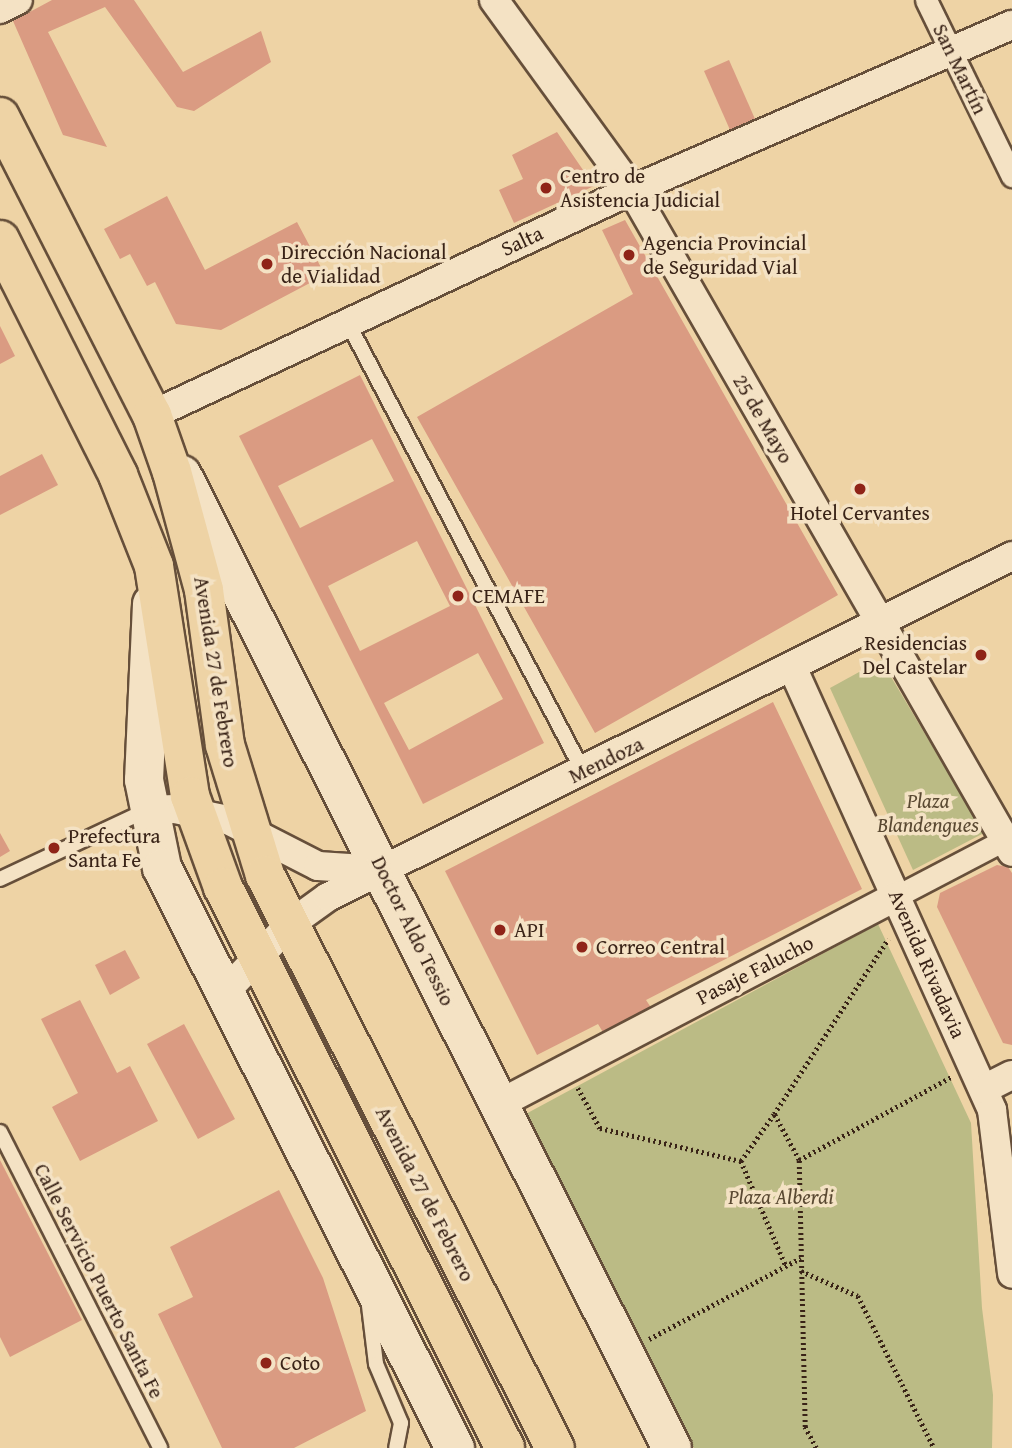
<!DOCTYPE html>
<meta charset="utf-8">
<style>
body{margin:0}
#map{position:relative;width:1012px;height:1448px;overflow:hidden;background:#eed3a5;font-family:"Gentium Book Plus",serif}
div>[style]{position:absolute}
[style*='--x']{left:calc(var(--x)*1px);top:calc(var(--y)*1px);width:calc(var(--w)*1px);rotate:calc(var(--a)*1deg)}
.green>*{inset:0;background:#bbbb85}
.building>*{inset:0;background:#da9b82}
.path>*{height:4.5px;margin-top:-2.25px;transform-origin:0;background:repeating-linear-gradient(90deg,#392317 0 2px,transparent 0 5.5px)}
.roads{filter:drop-shadow(2px 0 #664f3a) drop-shadow(-2px 0 #664f3a) drop-shadow(0 2px #664f3a) drop-shadow(0 -2px #664f3a)}
.service>*{height:14px;margin:-7px;padding:0 7px;transform-origin:7px;border-radius:7px;background:#f4e2c4}
.pedestrian>*{height:21px;margin:-10.5px;padding:0 10.5px;transform-origin:10.5px;border-radius:10.5px;background:#f4e2c4}
.minor>*{height:28px;margin:-14px;padding:0 14px;transform-origin:14px;border-radius:14px;background:#f4e2c4}
.secondary>*{height:38px;margin:-19px;padding:0 19px;transform-origin:19px;border-radius:19px;background:#f4e2c4}
.trunk>*{height:38px;margin:-19px;padding:0 19px;transform-origin:19px;border-radius:19px;background:#eed3a5}
.dots>*{width:19px;height:19px;translate:-50% -50%;box-sizing:border-box;border:4px solid #f4e2c4;border-radius:50%}
span{translate:-50% -50%;white-space:nowrap;text-align:center;line-height:1.15;-webkit-text-stroke:7px #f4e2c4;paint-order:stroke}
.street-label{font-size:21px;color:#392317}
.poi-label{font-size:21px;color:#392317}
.left{translate:0 -50%;text-align:left}
.right{translate:-100% -50%;text-align:right}
.park-label{font-size:21px;color:#5a4932;font-style:italic}
</style>
<div id="map">
<div class="green">
<div style="clip-path:polygon(881px 660px,984px 833px,913px 870px,830px 688px)"></div>
<div style="clip-path:polygon(878px 924px,971px 1123px,982px 1308px,993px 1395px,992px 1448px,694px 1448px,522px 1116px)"></div>
</div>
<div class="building">
<div style="clip-path:polygon(52px 0,134px 0,183px 72px,261px 31px,271px 62px,194px 111px,177px 107px,105px 7px,48px 32px,107px 147px,63px 135px,13px 21px)"></div>
<div style="clip-path:polygon(729px 60px,759px 128px,734px 139px,704px 71px)"></div>
<div style="clip-path:polygon(557px 132px,594px 186px,514px 223px,499px 190px,523px 179px,512px 155px)"></div>
<div style="clip-path:polygon(167px 196px,205px 270px,297px 222px,325px 275px,221px 330px,176px 324px,155px 282px,147px 286px,130px 254px,120px 259px,104px 229px)"></div>
<div style="clip-path:polygon(625px 220px,838px 595px,595px 733px,417px 417px,633px 294px,602px 230px)"></div>
<div style="clip-path:polygon(0 326px,15px 356px,0 364px)"></div>
<div style="clip-path:polygon(evenodd,360px 375px,544px 743px,423px 804px,239px 436px,360px 375px,372px 439px,394px 481px,300px 528px,278px 486px,372px 439px,360px 375px,417px 541px,450px 606px,360px 651px,328px 586px,417px 541px,360px 375px,478px 653px,503px 699px,409px 750px,384px 703px,478px 653px)"></div>
<div style="clip-path:polygon(42px 454px,58px 485px,0 515px,0 476px)"></div>
<div style="clip-path:polygon(773px 702px,862px 889px,646px 1000px,652px 1009px,604px 1034px,598px 1024px,537px 1055px,445px 871px)"></div>
<div style="clip-path:polygon(0 833px,10px 851px,0 857px)"></div>
<div style="clip-path:polygon(997px 865px,1008px 867px,1012px 873px,1012px 1045px,1003px 1043px,937px 907px,940px 893px)"></div>
<div style="clip-path:polygon(125px 950px,140px 978px,110px 995px,95px 965px)"></div>
<div style="clip-path:polygon(80px 1000px,117px 1073px,130px 1066px,158px 1121px,80px 1161px,52px 1107px,78px 1093px,41px 1019px)"></div>
<div style="clip-path:polygon(184px 1024px,235px 1119px,198px 1139px,147px 1044px)"></div>
<div style="clip-path:polygon(0 1160px,82px 1320px,10px 1357px,0 1337px)"></div>
<div style="clip-path:polygon(279px 1190px,323px 1278px,366px 1411px,294px 1448px,222px 1448px,158px 1314px,193px 1297px,170px 1247px)"></div>
</div>
<div class="path">
<div style="--x:578;--y:1088;--w:46;--a:61.2"></div>
<div style="--x:600;--y:1128;--w:145;--a:13.2"></div>
<div style="--x:741;--y:1161;--w:57;--a:-54.9"></div>
<div style="--x:799;--y:1160;--w:52;--a:-118.5"></div>
<div style="--x:774;--y:1114;--w:209;--a:-56.9"></div>
<div style="--x:741;--y:1161;--w:114;--a:66.8"></div>
<div style="--x:801;--y:1271;--w:62;--a:23.7"></div>
<div style="--x:858;--y:1296;--w:170;--a:63.4"></div>
<div style="--x:649;--y:1339;--w:172;--a:-28.1"></div>
<div style="--x:816;--y:1448;--w:24;--a:-118"></div>
<div style="--x:805;--y:1427;--w:267;--a:-91.3"></div>
<div style="--x:799;--y:1160;--w:173;--a:-28.6"></div>
</div>
<div class="roads">
<div class="service">
<div style="--x:348;--y:323;--w:506;--a:62.32"></div>
<div style="--x:0;--y:879;--w:162;--a:-25.1"></div>
<div style="--x:0;--y:1132;--w:354;--a:63.1"></div>
<div style="--x:369;--y:1306;--w:58;--a:83.1"></div>
<div style="--x:376;--y:1364;--w:64;--a:67"></div>
<div style="--x:401;--y:1423;--w:25;--a:101"></div>
</div>
<div class="pedestrian">
<div style="--x:926;--y:0;--w:196;--a:64"></div>
<div style="--x:897;--y:896;--w:130;--a:-27.6"></div>
</div>
<div class="minor">
<div style="--x:494;--y:0;--w:235;--a:54"></div>
<div style="--x:632;--y:190;--w:763;--a:60.14"></div>
<div style="--x:0;--y:9;--w:20;--a:-27"></div>
<div style="--x:152;--y:415;--w:530;--a:-25.11"></div>
<div style="--x:632;--y:190;--w:414;--a:-23.5"></div>
<div style="--x:793;--y:669;--w:484;--a:65.7"></div>
<div style="--x:992;--y:1110;--w:165;--a:83"></div>
<div style="--x:147;--y:810;--w:28;--a:-2"></div>
<div style="--x:175;--y:809;--w:54;--a:11.7"></div>
<div style="--x:228;--y:820;--w:101;--a:27.1"></div>
<div style="--x:318;--y:866;--w:62;--a:3.7"></div>
<div style="--x:223;--y:994;--w:95;--a:-46.3"></div>
<div style="--x:289;--y:925;--w:48;--a:-35.7"></div>
<div style="--x:328;--y:897;--w:764;--a:-26.5"></div>
<div style="--x:984;--y:1089;--w:31;--a:-27"></div>
<div style="--x:499;--y:1104;--w:449;--a:-27.6"></div>
</div>
<div class="secondary">
<div style="--x:182;--y:475;--w:1089;--a:63.27"></div>
<div style="--x:152;--y:604;--w:176;--a:92.6"></div>
<div style="--x:144;--y:780;--w:90;--a:78.4"></div>
<div style="--x:162;--y:868;--w:650;--a:63.2"></div>
</div>
<div class="trunk">
<div style="--x:0;--y:117;--w:335;--a:63"></div>
<div style="--x:152;--y:415;--w:60;--a:70.7"></div>
<div style="--x:172;--y:472;--w:122;--a:74.8"></div>
<div style="--x:204;--y:590;--w:156;--a:82.3"></div>
<div style="--x:225;--y:745;--w:136;--a:72.9"></div>
<div style="--x:265;--y:875;--w:642;--a:63.16"></div>
<div style="--x:0;--y:240;--w:263;--a:63.3"></div>
<div style="--x:118;--y:475;--w:98;--a:68.4"></div>
<div style="--x:154;--y:566;--w:233;--a:81.1"></div>
<div style="--x:190;--y:796;--w:97;--a:70.1"></div>
<div style="--x:223;--y:887;--w:628;--a:63.31"></div>
</div>
</div>
<div class="dots">
<div style="left:546px;top:188px;background:#8f2418"></div>
<div style="left:629px;top:255px;background:#8f2418"></div>
<div style="left:267px;top:264px;background:#8f2418"></div>
<div style="left:860px;top:489px;background:#8f2418"></div>
<div style="left:458px;top:596px;background:#8f2418"></div>
<div style="left:981px;top:655px;background:#8f2418"></div>
<div style="left:54px;top:848px;background:#8f2418"></div>
<div style="left:500px;top:930px;background:#8f2418"></div>
<div style="left:582px;top:947px;background:#8f2418"></div>
<div style="left:266px;top:1363px;background:#8f2418"></div>
</div>
<div class="street-label">
<span style="left:960px;top:69px;rotate:64deg">San Martín</span>
<span style="left:522px;top:241px;rotate:-25deg">Salta</span>
<span style="left:763px;top:419px;rotate:60deg">25 de Mayo</span>
<span style="left:216px;top:672px;rotate:81deg">Avenida 27 de Febrero</span>
<span style="left:606px;top:760px;rotate:-26deg">Mendoza</span>
<span style="left:413px;top:931px;rotate:64deg">Doctor Aldo Tessio</span>
<span style="left:927px;top:964px;rotate:66deg">Avenida Rivadavia</span>
<span style="left:755px;top:970px;rotate:-27deg">Pasaje Falucho</span>
<span style="left:425px;top:1194px;rotate:63deg">Avenida 27 de Febrero</span>
<span style="left:99px;top:1281px;rotate:63deg">Calle Servicio Puerto Santa Fe</span>
</div>
<div class="poi-label">
<span class="left" style="left:560px;top:188px">Centro de<br>Asistencia Judicial</span>
<span class="left" style="left:643px;top:255px">Agencia Provincial<br>de Seguridad Vial</span>
<span class="left" style="left:281px;top:264px">Dirección Nacional<br>de Vialidad</span>
<span style="left:860px;top:513px">Hotel Cervantes</span>
<span class="left" style="left:472px;top:596px">CEMAFE</span>
<span class="right" style="left:967px;top:655px">Residencias<br>Del Castelar</span>
<span class="left" style="left:68px;top:848px">Prefectura<br>Santa Fe</span>
<span class="left" style="left:514px;top:930px">API</span>
<span class="left" style="left:596px;top:947px">Correo Central</span>
<span class="left" style="left:280px;top:1363px">Coto</span>
</div>
<div class="park-label">
<span style="left:928px;top:813px">Plaza<br>Blandengues</span>
<span style="left:781px;top:1197px">Plaza Alberdi</span>
</div>
</div>
